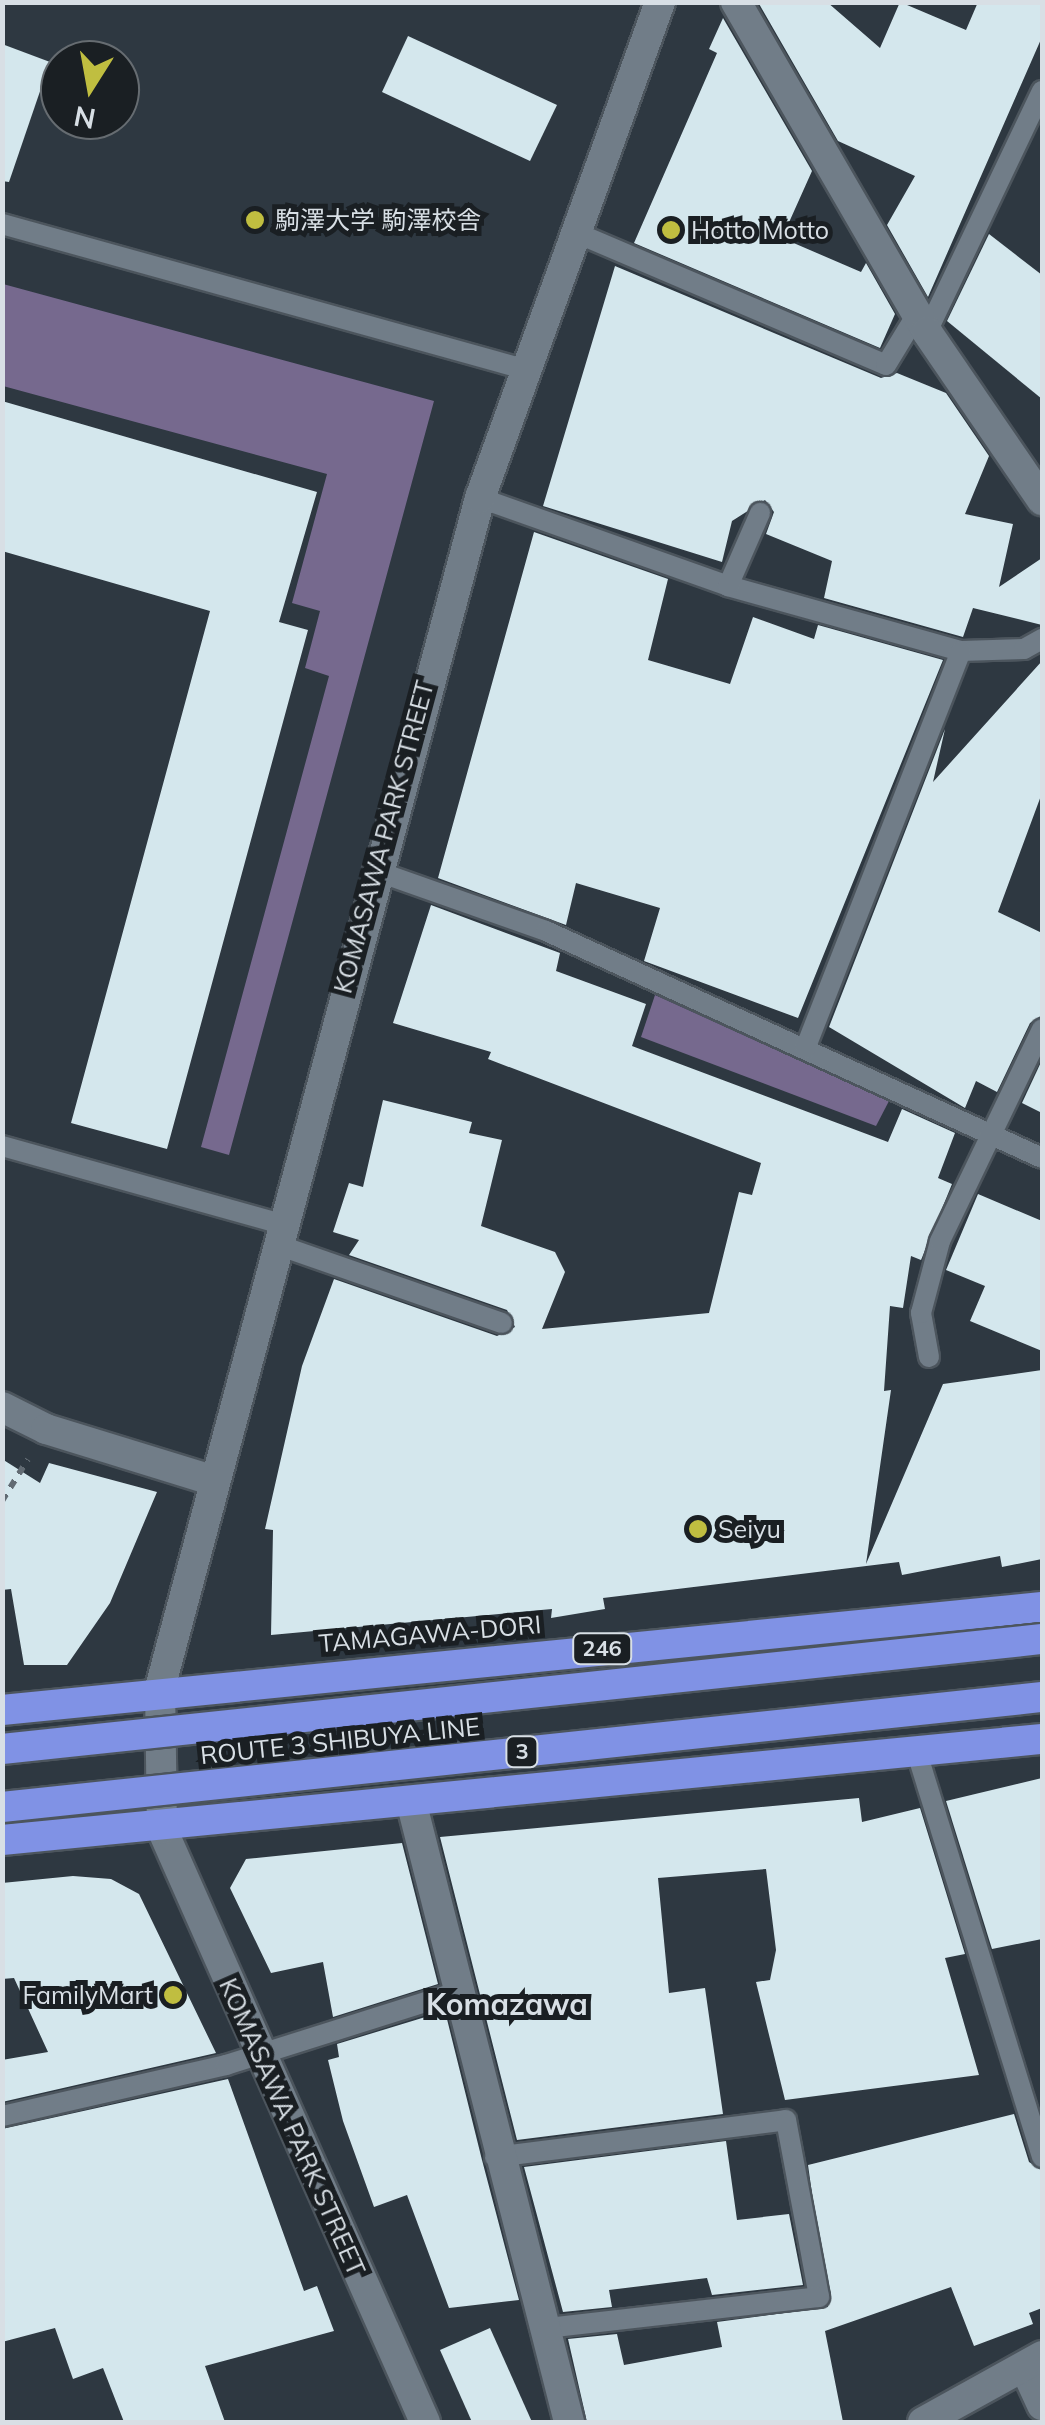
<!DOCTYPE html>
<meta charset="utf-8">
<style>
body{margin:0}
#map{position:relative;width:1045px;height:2425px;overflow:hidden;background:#2e3841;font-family:Mulish,"Noto Sans JP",sans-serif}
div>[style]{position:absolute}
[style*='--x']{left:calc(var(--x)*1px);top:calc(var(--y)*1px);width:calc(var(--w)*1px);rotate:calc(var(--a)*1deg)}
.forest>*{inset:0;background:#76698e}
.building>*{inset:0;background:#d4e7ed}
.path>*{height:6px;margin-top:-3px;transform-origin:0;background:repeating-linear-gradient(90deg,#626b73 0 8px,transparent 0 16px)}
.roads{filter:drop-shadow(2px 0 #4c555d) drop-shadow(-2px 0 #4c555d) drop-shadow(0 2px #4c555d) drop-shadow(0 -2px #4c555d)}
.lane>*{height:20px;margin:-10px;padding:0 10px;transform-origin:10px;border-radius:10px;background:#717d88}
.street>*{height:30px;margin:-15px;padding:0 15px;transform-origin:15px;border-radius:15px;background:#717d88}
.secondary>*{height:30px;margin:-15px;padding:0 15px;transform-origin:15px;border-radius:15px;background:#717d88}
.highway>*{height:30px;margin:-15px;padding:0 15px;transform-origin:15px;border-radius:15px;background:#8092e5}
.bridges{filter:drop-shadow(2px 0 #4c555d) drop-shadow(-2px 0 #4c555d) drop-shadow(0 2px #4c555d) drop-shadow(0 -2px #4c555d)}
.highway-bridge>*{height:30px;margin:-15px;padding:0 15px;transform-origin:15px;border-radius:15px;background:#8092e5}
.dots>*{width:28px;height:28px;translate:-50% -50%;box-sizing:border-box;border:5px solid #1a1f23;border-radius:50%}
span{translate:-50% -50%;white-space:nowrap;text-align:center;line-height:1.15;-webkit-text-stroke:10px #1a1f23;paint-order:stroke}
.shield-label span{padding:2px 8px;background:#1a1f23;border:2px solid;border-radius:8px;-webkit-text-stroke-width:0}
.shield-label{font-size:22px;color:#d8dfe5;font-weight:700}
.poi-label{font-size:25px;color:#d8dfe5}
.left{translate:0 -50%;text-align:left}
.right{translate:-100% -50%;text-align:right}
.street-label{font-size:25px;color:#d8dfe5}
.quarter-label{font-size:30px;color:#d8dfe5;font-weight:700}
.frame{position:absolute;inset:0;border:5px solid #d8dfe5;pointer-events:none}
.north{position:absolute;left:40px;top:40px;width:100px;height:100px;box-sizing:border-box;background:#1a1f23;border:2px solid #666c71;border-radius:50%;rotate:191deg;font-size:28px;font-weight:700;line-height:40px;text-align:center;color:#d8dfe5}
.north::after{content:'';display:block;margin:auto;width:35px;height:45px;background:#c0be40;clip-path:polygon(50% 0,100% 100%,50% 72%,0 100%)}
</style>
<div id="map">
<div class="forest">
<div style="clip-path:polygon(3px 284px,434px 401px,229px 1155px,201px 1147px,329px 676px,305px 668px,320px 611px,292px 603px,327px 474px,3px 386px)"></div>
<div style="clip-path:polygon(655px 995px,889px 1101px,876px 1126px,641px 1037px)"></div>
</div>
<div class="building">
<div style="clip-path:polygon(758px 2px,827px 2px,880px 48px,900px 2px,966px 30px,978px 2px,1042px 2px,1042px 37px,928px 297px,887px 225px,915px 176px,838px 141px)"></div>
<div style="clip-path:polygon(723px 18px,812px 171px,782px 238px,861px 272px,866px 263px,895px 314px,880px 348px,634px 243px,717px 53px,709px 49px)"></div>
<div style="clip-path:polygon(408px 36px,557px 105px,530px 161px,382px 92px)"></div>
<div style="clip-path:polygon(2px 44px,50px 62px,9px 182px,2px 181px)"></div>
<div style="clip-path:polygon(989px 234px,1042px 275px,1042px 399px,947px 321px)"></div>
<div style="clip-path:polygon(615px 266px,881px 378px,897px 373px,946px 393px,989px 456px,965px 514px,1013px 524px,999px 587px,1042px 558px,1042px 625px,973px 608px,963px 637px,824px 598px,832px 561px,766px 534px,774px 512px,765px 500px,732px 521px,722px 562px,543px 506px)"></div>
<div style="clip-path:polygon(2px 401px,317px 492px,279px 622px,308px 630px,167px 1149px,71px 1123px,210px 611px,2px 551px)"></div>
<div style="clip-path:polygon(534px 532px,668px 579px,648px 660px,730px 684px,753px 617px,814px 639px,818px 625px,943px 660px,798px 1018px,644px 961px,660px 908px,576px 883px,566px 925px,438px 878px)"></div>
<div style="clip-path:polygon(1042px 661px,1042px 793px,998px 912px,1042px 933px,1042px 1015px,1030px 1023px,997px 1092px,976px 1081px,965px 1108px,829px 1027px,945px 729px,933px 782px)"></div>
<div style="clip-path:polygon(431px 905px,560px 953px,556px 971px,646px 1004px,632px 1046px,888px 1142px,902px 1109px,955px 1133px,938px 1178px,952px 1184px,921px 1260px,911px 1256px,903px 1308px,890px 1306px,884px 1391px,891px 1390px,866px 1564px,943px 1384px,1042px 1370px,1042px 1559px,1002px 1567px,1000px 1556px,902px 1575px,899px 1562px,603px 1598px,605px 1609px,551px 1618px,552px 1609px,271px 1635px,273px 1530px,265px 1529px,302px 1366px,334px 1279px,497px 1336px,515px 1327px,507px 1310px,349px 1255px,359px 1240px,333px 1232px,349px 1183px,363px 1187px,383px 1100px,472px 1122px,469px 1133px,502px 1140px,481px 1226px,555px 1252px,565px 1272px,542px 1329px,709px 1313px,739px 1192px,752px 1195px,761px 1163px,488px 1059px,491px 1052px,393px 1023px)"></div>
<div style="clip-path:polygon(1042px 1060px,1042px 1113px,1022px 1103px)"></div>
<div style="clip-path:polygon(978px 1194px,1042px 1221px,1042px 1351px,970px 1321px,985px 1286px,946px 1270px)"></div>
<div style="clip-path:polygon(2px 1459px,40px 1483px,49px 1463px,157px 1492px,110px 1603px,67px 1665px,24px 1665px,11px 1589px,2px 1590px)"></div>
<div style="clip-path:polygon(1042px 1778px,1042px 1939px,992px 1949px,946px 1801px)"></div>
<div style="clip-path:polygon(859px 1798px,862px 1822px,920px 1808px,965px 1954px,945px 1958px,979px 2075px,785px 2100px,756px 1982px,770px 1980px,776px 1950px,766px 1869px,658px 1878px,669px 1993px,705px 1988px,723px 2114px,517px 2140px,440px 1837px)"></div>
<div style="clip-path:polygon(402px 1843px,438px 1984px,333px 2017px,323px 1962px,271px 1973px,230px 1888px,246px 1859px)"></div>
<div style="clip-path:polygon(73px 1876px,111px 1879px,139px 1894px,216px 2053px,2px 2102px,2px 2060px,48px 2052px,14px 1978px,2px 1979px,2px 1883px)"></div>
<div style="clip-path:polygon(445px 2011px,482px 2160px,519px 2300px,449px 2308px,407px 2195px,374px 2207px,343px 2121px,328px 2060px,339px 2057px,337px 2044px)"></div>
<div style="clip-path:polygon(228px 2079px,304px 2291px,317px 2286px,334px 2331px,205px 2366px,225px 2422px,124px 2422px,103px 2368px,73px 2379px,55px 2328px,2px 2342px,2px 2129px)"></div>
<div style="clip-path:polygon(1014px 2114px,1029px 2162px,1042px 2170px,1042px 2308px,1029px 2313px,1033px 2324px,974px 2346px,951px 2287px,825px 2331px,843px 2422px,587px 2422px,568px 2339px,617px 2334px,624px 2365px,722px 2347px,717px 2322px,828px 2307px,808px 2165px)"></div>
<div style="clip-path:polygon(726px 2141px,737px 2220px,789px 2214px,803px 2285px,712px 2295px,707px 2278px,609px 2290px,612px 2307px,563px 2312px,524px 2167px)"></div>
<div style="clip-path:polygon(490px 2328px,532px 2422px,472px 2422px,440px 2350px)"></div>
</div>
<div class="path">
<div style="--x:2;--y:1501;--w:49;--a:-58.2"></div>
</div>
<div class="roads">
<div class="lane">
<div style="--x:2;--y:224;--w:542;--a:15.52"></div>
<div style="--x:572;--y:231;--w:341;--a:23.1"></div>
<div style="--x:886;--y:365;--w:60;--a:-58.7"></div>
<div style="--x:927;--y:332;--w:267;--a:-64.5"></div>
<div style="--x:480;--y:498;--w:263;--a:19.5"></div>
<div style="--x:728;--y:586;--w:242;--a:15.6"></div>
<div style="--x:961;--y:651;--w:63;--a:-1.8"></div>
<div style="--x:1024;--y:649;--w:21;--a:-29"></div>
<div style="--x:728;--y:586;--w:80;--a:-66.3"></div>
<div style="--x:373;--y:870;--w:183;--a:19.4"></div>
<div style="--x:546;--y:931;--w:545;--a:24.59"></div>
<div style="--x:805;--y:1049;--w:427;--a:-68.6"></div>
<div style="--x:2;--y:1146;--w:291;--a:15.6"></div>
<div style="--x:278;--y:1245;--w:237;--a:19.2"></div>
<div style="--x:929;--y:1357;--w:45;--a:-100.3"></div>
<div style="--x:921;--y:1313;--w:74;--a:-75.2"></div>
<div style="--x:940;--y:1241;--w:235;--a:-64.3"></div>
<div style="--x:917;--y:1753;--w:423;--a:72.8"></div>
<div style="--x:2;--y:2116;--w:230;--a:-12.8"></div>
<div style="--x:226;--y:2065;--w:240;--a:-17.5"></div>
<div style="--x:495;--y:2157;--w:293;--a:-7.2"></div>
<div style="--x:786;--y:2120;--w:180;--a:79.4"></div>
<div style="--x:819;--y:2297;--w:276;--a:173.5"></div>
</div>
<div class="street">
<div style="--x:736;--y:2;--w:381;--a:59.9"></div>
<div style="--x:927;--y:332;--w:204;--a:55.6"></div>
<div style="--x:412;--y:1805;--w:637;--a:75.72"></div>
<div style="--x:1025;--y:2368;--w:41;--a:65.3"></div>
<div style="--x:923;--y:2422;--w:136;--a:-29"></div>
</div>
<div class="secondary">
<div style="--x:2;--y:1407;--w:49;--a:26.6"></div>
<div style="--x:46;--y:1429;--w:177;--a:17.1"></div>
<div style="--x:425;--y:2422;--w:649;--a:-113.92"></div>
<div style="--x:162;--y:1829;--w:141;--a:-90.8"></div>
<div style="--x:160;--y:1688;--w:1232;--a:-74.95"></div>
<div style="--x:480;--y:498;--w:528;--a:-70.05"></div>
</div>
<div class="highway">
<div style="--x:2;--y:1710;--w:1045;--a:-5.66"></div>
<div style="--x:2;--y:1840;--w:1045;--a:-5.55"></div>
</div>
</div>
<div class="bridges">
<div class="highway-bridge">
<div style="--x:2;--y:1749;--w:1046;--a:-6.04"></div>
<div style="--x:2;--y:1807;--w:1046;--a:-6.04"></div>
</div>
</div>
<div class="dots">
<div style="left:255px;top:220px;background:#c0be40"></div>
<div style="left:671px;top:230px;background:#c0be40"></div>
<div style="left:698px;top:1529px;background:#c0be40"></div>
<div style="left:173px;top:1995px;background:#c0be40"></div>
</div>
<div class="shield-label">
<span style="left:602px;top:1649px">246</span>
<span style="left:522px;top:1752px">3</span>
</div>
<div class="poi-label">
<span class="left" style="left:275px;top:220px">駒澤大学 駒澤校舎</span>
<span class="left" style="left:691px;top:230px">Hotto Motto</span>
<span class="left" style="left:718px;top:1529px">Seiyu</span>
<span class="right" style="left:153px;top:1995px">FamilyMart</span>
</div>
<div class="street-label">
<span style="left:384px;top:837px;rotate:-75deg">KOMASAWA PARK STREET</span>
<span style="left:430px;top:1634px;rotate:-5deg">TAMAGAWA-DORI</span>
<span style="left:340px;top:1741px;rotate:-6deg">ROUTE 3 SHIBUYA LINE</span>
<span style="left:292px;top:2127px;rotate:66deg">KOMASAWA PARK STREET</span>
</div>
<div class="quarter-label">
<span style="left:507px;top:2004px">Komazawa</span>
</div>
<div class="frame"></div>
<div class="north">N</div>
</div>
